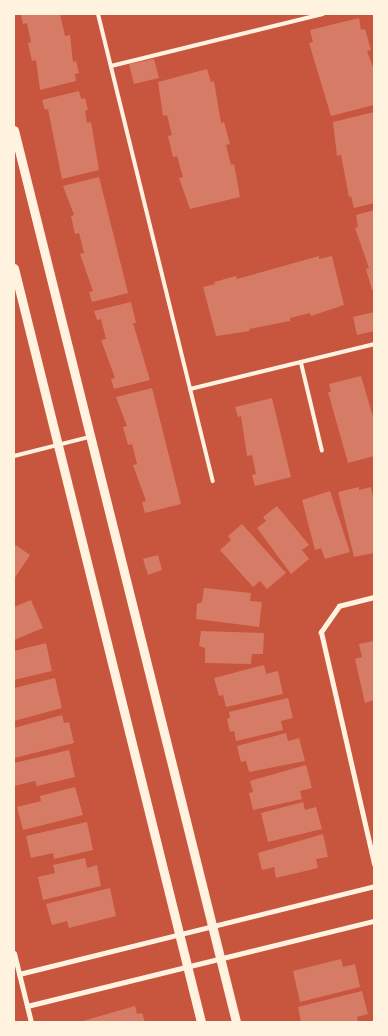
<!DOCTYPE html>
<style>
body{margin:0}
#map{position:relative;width:388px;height:1036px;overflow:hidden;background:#c8553d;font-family:Figtree,sans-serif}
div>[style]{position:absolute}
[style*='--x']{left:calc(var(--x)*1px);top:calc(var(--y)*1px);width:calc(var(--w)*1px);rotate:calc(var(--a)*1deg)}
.building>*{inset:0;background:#d67c66}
.service>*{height:4px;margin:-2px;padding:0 2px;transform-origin:2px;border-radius:2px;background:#fff3e0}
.minor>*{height:5px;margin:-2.5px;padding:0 2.5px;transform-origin:2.5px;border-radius:2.5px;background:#fff3e0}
.tertiary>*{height:9px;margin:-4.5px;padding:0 4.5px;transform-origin:4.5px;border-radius:4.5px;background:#fff3e0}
span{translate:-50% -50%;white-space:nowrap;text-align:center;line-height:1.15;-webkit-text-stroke:4px #fff3e0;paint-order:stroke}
.frame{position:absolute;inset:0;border:15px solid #fff3e0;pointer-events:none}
</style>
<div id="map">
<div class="building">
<div style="clip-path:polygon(21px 14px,60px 14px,65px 36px,70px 35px,73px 62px,76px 61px,79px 73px,75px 74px,76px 81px,40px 90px,36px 60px,32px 61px,28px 43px,31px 42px,27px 23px,23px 24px)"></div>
<div style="clip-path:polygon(359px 18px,361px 30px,365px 29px,371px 50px,367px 51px,374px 70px,374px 105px,331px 116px,309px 43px,313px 42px,310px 30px)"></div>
<div style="clip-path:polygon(154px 59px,159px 78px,134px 84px,129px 64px)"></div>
<div style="clip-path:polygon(207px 69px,211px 82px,214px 81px,221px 123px,224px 122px,230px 144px,226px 145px,231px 165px,234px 164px,240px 197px,190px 209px,179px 178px,183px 177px,177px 156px,173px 157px,168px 136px,172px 135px,167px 115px,163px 116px,158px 82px)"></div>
<div style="clip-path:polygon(79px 91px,81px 99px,85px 98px,88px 110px,85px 111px,87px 123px,91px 122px,99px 170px,62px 179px,48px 109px,45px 110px,42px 100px)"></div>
<div style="clip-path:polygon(374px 112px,374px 203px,354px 208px,351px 196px,349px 197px,341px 155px,337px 156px,333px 122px)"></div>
<div style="clip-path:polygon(99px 177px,128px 293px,92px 302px,89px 292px,93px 291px,80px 254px,84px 253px,79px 233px,75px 234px,71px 216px,74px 215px,63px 186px)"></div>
<div style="clip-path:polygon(374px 210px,374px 289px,372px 290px,366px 269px,369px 268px,355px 228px,358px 227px,356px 215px)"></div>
<div style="clip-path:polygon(319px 256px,319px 259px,332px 256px,344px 305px,311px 316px,310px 313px,290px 318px,290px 321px,249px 329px,250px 331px,216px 336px,203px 287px,215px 284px,214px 282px,236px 276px,237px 279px)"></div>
<div style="clip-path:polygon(131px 302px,136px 323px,133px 323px,150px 380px,114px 389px,111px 379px,115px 378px,101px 340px,106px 339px,101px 319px,97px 320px,94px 311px)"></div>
<div style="clip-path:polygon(374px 312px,374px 331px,357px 335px,353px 317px)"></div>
<div style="clip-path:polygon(361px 376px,374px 420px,374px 456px,348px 463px,328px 392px,331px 392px,329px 384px)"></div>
<div style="clip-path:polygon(152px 388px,181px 504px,145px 513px,142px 502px,146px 501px,133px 465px,137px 464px,132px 444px,128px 445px,123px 427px,127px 426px,116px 397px)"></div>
<div style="clip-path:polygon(272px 398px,291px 477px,255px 486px,252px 475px,256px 474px,252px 455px,247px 456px,241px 416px,238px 417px,235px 407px)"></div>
<div style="clip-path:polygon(359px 487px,359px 490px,371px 487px,374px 502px,374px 553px,354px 557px,338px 492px)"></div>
<div style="clip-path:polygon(330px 491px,350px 552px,325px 559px,321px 548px,315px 550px,302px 500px)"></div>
<div style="clip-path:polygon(277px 506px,309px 545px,302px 550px,309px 559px,291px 574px,257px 528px,266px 521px,263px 517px)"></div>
<div style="clip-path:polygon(242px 524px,286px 573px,267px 589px,260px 581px,253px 587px,220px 550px,231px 540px,228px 536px)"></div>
<div style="clip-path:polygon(14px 544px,30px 555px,14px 579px)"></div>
<div style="clip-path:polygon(158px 555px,162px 570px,148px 575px,143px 559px)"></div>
<div style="clip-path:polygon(204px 588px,251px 593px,250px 601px,262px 602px,259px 627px,196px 619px,197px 604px,202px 602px)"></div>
<div style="clip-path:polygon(31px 600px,43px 628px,14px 640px,14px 607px)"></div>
<div style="clip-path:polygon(201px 631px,264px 633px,263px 654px,252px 654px,251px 664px,205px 663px,205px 648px,199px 646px)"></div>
<div style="clip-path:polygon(374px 641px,374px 700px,365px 703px,355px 659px,362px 657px,359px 644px)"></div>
<div style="clip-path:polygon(46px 643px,52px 671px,14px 680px,14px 651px)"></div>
<div style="clip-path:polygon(264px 665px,266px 674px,278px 671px,283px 694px,226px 707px,223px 695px,219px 696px,214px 678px)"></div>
<div style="clip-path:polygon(55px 678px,62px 708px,14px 721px,14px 688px)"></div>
<div style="clip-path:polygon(288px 698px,293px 718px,281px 721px,283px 730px,236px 741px,234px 731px,230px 732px,227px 719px,230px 718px,229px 712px)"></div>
<div style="clip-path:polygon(62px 715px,64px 723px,69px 722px,74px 743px,14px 758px,14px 728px)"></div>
<div style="clip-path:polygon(286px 733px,288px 741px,299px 738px,305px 761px,249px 772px,246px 761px,241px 762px,237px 746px)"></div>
<div style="clip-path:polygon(69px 750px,75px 777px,37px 786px,35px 781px,14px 786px,14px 763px)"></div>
<div style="clip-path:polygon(306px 765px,312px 788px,300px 791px,302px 799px,253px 810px,249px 793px,253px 792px,250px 781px)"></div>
<div style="clip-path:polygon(75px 787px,83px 815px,23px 830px,17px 807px,41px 801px,40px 796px)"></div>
<div style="clip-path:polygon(303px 802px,305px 810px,316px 807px,322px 829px,268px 842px,261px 813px)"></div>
<div style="clip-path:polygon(87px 822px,93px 850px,54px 859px,53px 853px,31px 858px,26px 836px)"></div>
<div style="clip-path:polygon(323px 834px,328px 857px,316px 859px,318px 868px,276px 878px,274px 867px,262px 870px,258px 853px)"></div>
<div style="clip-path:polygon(85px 858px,87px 868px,97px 865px,101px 886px,43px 900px,38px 877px,55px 873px,53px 865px)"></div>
<div style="clip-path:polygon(110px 888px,116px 916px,69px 928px,67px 921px,52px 925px,46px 904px)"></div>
<div style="clip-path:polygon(341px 959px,343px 967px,355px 964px,360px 987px,300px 1002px,293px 971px)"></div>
<div style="clip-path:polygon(362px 991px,368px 1014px,357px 1017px,358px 1022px,301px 1022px,298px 1007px)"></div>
<div style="clip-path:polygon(135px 1006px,137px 1014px,142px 1013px,145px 1022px,79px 1022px)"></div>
</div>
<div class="service">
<div style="--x:98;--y:14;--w:481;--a:76.2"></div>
<div style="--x:111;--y:66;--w:218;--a:-13.8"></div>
<div style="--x:301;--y:363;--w:90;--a:76.6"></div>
<div style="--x:190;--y:389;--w:189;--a:-13.7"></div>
<div style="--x:14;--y:456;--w:77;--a:-14.2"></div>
</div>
<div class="minor">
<div style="--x:374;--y:597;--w:36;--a:166"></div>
<div style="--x:339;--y:606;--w:32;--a:125"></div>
<div style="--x:321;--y:632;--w:238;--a:77.1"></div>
<div style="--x:14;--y:953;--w:71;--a:76.2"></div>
<div style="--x:19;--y:974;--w:366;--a:-13.9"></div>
<div style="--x:27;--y:1006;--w:357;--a:-13.8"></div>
</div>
<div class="tertiary">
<div style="--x:14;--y:130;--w:919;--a:76.02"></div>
<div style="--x:14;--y:268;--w:777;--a:76.07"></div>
</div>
<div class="frame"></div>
</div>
